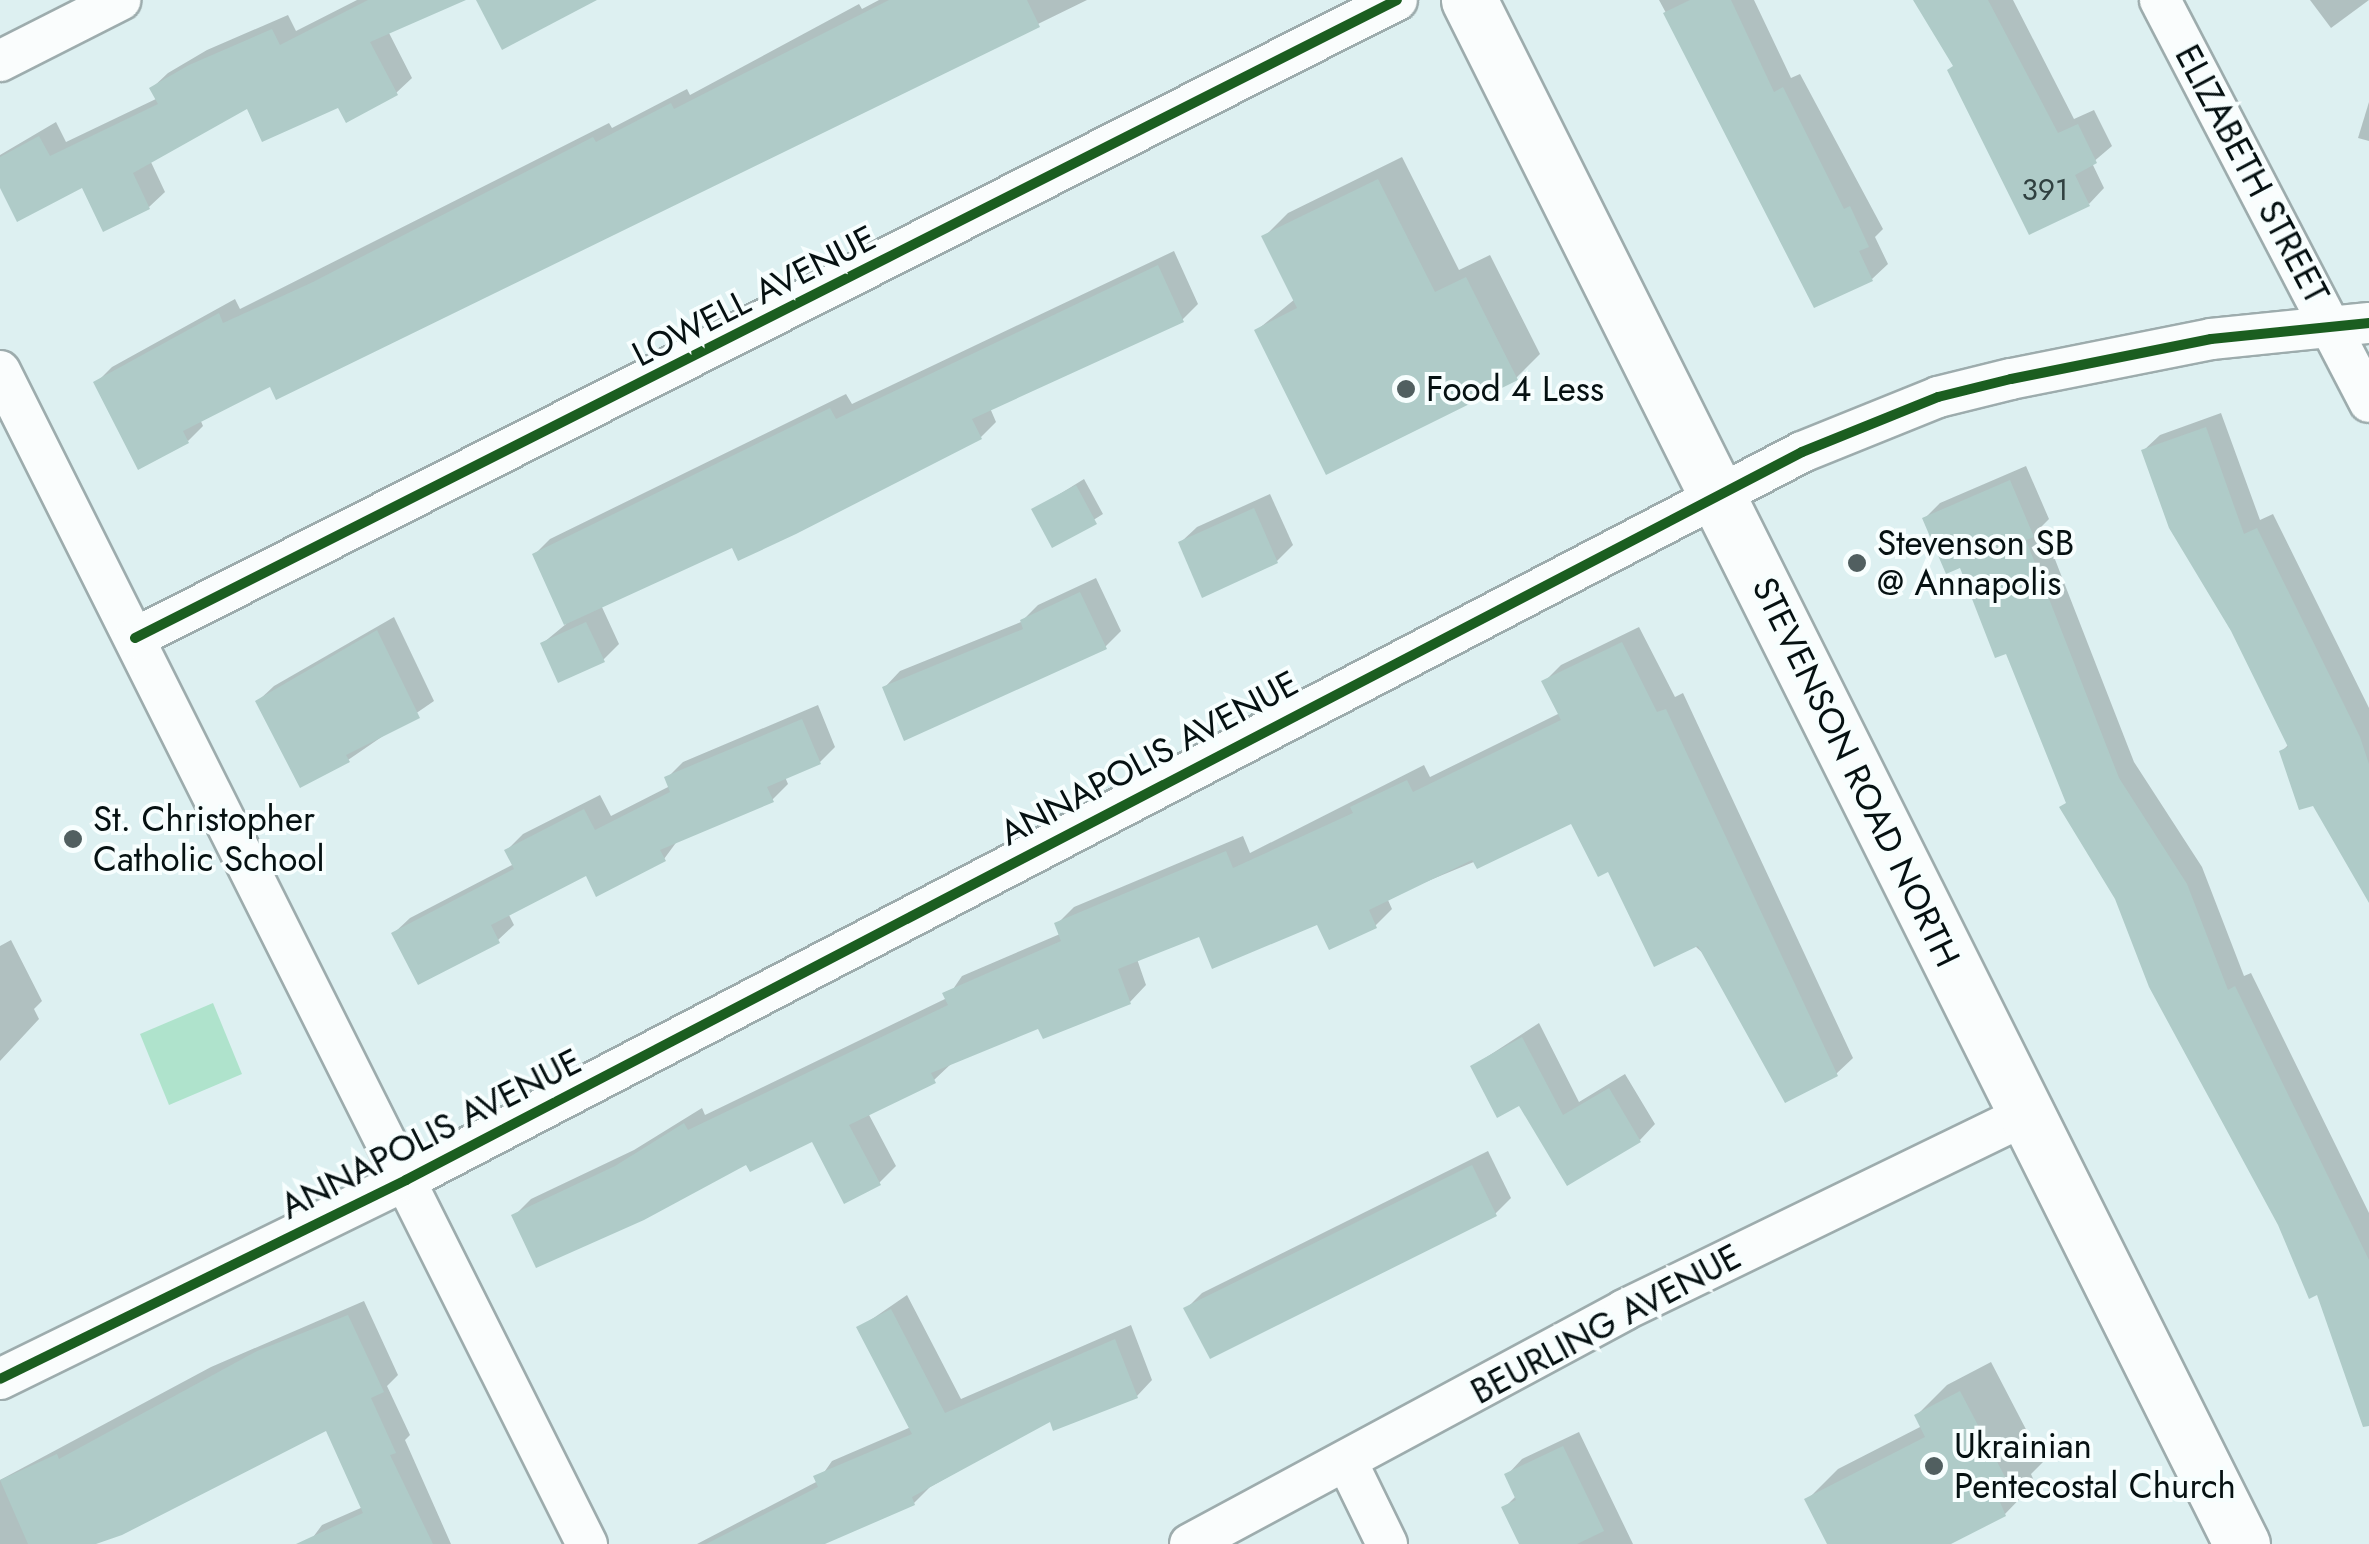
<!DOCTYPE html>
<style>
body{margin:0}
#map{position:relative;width:2369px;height:1544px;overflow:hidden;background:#ddf0f1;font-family:Jost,sans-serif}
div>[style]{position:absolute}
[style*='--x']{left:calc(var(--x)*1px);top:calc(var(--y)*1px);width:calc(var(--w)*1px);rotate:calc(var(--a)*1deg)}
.green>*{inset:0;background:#afe3cc}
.shadow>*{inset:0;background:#0003}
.building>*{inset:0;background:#afcbc8}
.roads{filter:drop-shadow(2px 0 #9dacad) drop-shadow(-2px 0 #9dacad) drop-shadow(0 2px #9dacad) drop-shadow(0 -2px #9dacad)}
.minor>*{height:40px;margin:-20px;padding:0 20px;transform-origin:20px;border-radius:20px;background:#fafdfd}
.secondary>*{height:55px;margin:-27.5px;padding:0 27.5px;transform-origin:27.5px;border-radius:27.5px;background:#fafdfd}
.cycleway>*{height:10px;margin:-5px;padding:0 5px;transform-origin:5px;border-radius:5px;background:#1b5e20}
.dots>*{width:28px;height:28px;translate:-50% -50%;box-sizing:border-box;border:5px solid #f7fefe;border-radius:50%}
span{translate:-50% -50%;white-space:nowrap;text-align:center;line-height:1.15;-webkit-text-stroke:8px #f7fefe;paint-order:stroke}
.number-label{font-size:30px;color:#304040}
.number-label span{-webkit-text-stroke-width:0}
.street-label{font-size:35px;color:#061112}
.poi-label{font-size:35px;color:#061112}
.left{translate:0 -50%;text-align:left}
</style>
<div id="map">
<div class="green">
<div style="clip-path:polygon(213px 1003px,242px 1074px,169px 1105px,140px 1034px)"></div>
</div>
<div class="shadow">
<div style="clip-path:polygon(357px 0,460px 0,388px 31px,412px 78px,396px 93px,339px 104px,248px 106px,150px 160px,165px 192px,149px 207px,83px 184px,0 183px,0 155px,56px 122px,66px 142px,158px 98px,152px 88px,168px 73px,207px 50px,288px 15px,296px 31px)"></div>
<div style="clip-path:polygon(879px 0,1087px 0,277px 397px,271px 384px,200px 419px,203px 426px,188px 441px,96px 383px,112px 367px,235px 299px,240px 309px,609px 123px,612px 128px,687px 89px,690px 95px,859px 4px,862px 9px)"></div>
<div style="clip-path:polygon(1659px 0,1754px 0,1791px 78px,1800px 74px,1883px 229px,1875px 237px,1888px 264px,1872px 279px,1762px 190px)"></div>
<div style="clip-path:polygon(1916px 0,2013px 0,2074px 119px,2094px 110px,2112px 146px,2092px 163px,2104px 188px,2089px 204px,1955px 65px)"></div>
<div style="clip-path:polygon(2310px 0,2369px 0,2331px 28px)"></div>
<div style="clip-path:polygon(2369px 102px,2369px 141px,2358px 138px)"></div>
<div style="clip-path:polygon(1402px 157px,1459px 270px,1490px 255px,1540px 354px,1516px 378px,1257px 330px,1295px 299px,1264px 237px,1288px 213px)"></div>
<div style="clip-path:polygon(1174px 251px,1198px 304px,1182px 320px,990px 408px,996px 422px,981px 437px,601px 605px,619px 644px,603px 660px,543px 643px,566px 624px,534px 555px,550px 539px,846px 394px,852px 404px)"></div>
<div style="clip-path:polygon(2221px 413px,2260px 520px,2273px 514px,2369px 708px,2369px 898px,2282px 751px,2289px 744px,2144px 450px,2160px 435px)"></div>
<div style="clip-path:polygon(2026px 466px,2049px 519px,2042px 526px,2134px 762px,2202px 867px,2244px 976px,2251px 973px,2369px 1213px,2369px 1424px,2319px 1292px,2068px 802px,2008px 650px,1962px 565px,1925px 518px,1940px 503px)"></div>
<div style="clip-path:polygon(1084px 479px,1103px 514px,1053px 545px,1034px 510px)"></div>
<div style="clip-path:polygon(1270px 494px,1293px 545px,1277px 561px,1181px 542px,1197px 527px)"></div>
<div style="clip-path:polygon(1096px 578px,1121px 631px,1105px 647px,885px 687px,900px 671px,1021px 622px,1038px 605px)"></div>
<div style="clip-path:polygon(394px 617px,434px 701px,348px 760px,258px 701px,274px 686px)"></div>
<div style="clip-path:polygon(1639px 627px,1675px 697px,1683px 693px,1853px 1058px,1836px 1074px,1609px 868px,1572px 821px,1387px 898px,1392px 909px,1375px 926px,1318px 921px,1200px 934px,1137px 959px,1146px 985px,1130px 1002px,1039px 1026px,952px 1063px,934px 1080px,868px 1113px,896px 1166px,879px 1183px,813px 1139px,747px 1161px,514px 1216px,531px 1199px,634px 1150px,702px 1108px,705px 1115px,947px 998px,962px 976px,1060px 934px,1057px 924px,1074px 907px,1243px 836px,1250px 853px,1424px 765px,1430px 777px,1560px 713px,1544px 682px,1561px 665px)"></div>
<div style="clip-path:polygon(818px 705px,835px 747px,820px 762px,785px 777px,788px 784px,772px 800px,678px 840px,664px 859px,587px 873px,508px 913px,514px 925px,498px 940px,394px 933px,410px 918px,514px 864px,507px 850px,523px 834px,600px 795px,611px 816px,670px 786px,667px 778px,683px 762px)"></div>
<div style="clip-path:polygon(11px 940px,42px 1001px,34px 1009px,39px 1019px,0 1061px,0 946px)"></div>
<div style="clip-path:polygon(1539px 1023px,1579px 1102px,1625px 1074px,1655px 1124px,1640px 1140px,1520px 1103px,1473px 1066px)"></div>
<div style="clip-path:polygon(1488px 1151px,1511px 1198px,1495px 1214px,1186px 1309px,1202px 1293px)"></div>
<div style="clip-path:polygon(907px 1295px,961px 1399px,1131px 1325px,1152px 1380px,1137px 1396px,1051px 1419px,930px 1487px,914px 1503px,818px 1544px,697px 1544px,818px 1481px,832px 1461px,911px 1427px,859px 1328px)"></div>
<div style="clip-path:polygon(364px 1301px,398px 1375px,387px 1386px,410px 1435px,405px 1440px,451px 1544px,308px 1544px,322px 1525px,363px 1507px,327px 1428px,92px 1544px,0 1544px,0 1480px,211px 1367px)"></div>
<div style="clip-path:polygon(1991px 1362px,2043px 1462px,2031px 1474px,2035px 1483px,2005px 1514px,1946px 1544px,1830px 1544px,1807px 1500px,1838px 1469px,1922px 1426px,1917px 1415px,1947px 1385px)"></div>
<div style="clip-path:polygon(1579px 1432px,1633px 1544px,1522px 1544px,1504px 1508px,1517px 1495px,1507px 1475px,1522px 1459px)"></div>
</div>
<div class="building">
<div style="clip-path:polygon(368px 0,466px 0,370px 42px,398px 95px,346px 123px,338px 108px,262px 142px,247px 109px,133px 173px,150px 209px,103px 232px,82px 188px,17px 222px,0 188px,0 157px,39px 136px,50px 156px,158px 104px,149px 88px,189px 65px,272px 29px,280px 45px)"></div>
<div style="clip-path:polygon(476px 0,597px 0,502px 50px)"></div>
<div style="clip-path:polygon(889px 0,1027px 0,1040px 27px,276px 400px,270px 387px,183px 431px,189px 443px,138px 470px,93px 382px,219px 313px,223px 323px,313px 282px,593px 137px,596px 142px,671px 103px,674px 109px)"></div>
<div style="clip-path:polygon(1690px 0,1731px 0,1774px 92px,1783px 87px,1844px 209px,1850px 206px,1869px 247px,1859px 251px,1873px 281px,1814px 308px,1663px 13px)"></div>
<div style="clip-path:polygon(1913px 0,1988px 0,2058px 133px,2078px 124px,2097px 163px,2075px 175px,2090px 206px,2029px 235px,1947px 70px,1953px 66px)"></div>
<div style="clip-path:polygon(1378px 179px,1435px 292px,1466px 277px,1518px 380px,1326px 475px,1254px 330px,1297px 308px,1261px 236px)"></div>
<div style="clip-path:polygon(1158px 265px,1184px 322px,972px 419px,982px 439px,796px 534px,738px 561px,732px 548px,564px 625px,532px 554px,830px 408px,836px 419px)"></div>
<div style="clip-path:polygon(2206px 427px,2244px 534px,2257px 528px,2360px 737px,2369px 764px,2369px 903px,2313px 806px,2299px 810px,2279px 751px,2288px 747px,2231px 631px,2169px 528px,2141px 450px)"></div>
<div style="clip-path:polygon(2010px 480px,2034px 537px,2026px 540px,2119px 778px,2187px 884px,2228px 990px,2235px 986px,2369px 1260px,2369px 1426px,2363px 1427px,2317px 1295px,2309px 1299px,2278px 1225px,2149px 987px,2115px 899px,2059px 807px,2066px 803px,2006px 654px,1995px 658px,1960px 568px,1946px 574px,1922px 518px)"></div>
<div style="clip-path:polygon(1076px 485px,1097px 524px,1052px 548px,1031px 509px)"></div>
<div style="clip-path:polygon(1254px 508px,1278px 563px,1202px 598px,1178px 542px)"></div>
<div style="clip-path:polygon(1080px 592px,1107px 649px,904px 741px,882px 687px,1023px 629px,1020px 620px)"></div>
<div style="clip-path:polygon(586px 622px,605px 662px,558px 683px,540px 643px)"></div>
<div style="clip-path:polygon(377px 630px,420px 718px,346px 755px,350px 762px,300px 788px,255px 701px)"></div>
<div style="clip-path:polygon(1622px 642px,1657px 712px,1666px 709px,1838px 1076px,1785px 1103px,1698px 946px,1654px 967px,1608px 872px,1598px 877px,1571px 824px,1477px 869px,1472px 860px,1369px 910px,1377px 928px,1329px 950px,1317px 925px,1212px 969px,1199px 937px,1118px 969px,1131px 1004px,1043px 1039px,1038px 1029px,931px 1073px,936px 1083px,849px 1125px,881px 1185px,844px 1204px,812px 1142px,750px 1172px,746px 1165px,644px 1220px,536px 1268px,511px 1215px,615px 1166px,684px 1123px,688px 1130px,948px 1005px,942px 993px,1061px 941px,1054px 923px,1226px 851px,1233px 868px,1353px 813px,1350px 807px,1407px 780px,1413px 792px,1561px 720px,1541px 681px)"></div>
<div style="clip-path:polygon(802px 719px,821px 764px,767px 787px,774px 802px,660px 850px,666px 861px,596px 897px,586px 876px,491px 925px,500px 943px,418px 985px,391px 933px,514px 869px,504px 850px,584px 809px,595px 830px,670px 792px,664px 777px)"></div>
<div style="clip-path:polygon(1522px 1037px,1563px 1115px,1609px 1088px,1641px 1142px,1567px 1186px,1519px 1106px,1497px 1118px,1470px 1066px)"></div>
<div style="clip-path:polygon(1472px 1165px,1497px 1216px,1210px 1359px,1183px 1308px)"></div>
<div style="clip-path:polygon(891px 1309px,945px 1413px,1115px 1339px,1138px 1398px,1053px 1431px,1050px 1422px,912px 1497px,915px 1505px,825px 1544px,706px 1544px,818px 1487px,813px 1476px,912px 1434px,856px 1327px)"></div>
<div style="clip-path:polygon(348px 1315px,384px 1392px,371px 1398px,396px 1453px,390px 1455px,433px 1544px,296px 1544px,363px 1513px,326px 1431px,122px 1535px,96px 1544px,28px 1544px,0 1480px,57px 1454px,59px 1459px,257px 1351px)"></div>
<div style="clip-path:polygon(1960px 1391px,2014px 1494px,2000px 1502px,2006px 1516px,1951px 1544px,1827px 1544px,1804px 1499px,1925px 1437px,1914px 1415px)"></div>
<div style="clip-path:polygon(1563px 1446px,1604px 1531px,1577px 1544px,1519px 1544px,1501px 1507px,1516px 1500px,1504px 1474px)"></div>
</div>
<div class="roads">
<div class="minor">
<div style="--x:2160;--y:0;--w:453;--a:62.5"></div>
<div style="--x:0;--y:61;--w:135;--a:-26.9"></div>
<div style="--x:0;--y:371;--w:1312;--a:63.42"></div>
<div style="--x:135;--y:638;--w:1414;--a:-26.82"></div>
<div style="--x:0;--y:1379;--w:452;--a:-26.1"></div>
<div style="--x:406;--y:1180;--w:1574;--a:-27.54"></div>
<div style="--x:1802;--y:452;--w:147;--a:-22"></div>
<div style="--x:1938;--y:397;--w:75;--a:-13.9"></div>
<div style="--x:2011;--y:379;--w:204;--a:-11.3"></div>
<div style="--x:2211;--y:339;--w:159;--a:-5.8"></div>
<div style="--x:1348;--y:1464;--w:89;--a:64"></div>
<div style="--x:1190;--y:1544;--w:493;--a:-28.3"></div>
<div style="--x:1624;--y:1310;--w:448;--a:-25.9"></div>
</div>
<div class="secondary">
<div style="--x:1469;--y:0;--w:1727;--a:63.41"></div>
</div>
</div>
<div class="cycleway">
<div style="--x:135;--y:638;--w:1414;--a:-26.82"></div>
<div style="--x:0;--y:1379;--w:452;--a:-26.1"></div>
<div style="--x:406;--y:1180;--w:1574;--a:-27.54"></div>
<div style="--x:1802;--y:452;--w:147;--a:-22"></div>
<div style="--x:1938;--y:397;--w:75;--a:-13.9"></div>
<div style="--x:2011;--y:379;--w:204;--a:-11.3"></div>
<div style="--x:2211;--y:339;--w:159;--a:-5.8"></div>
</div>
<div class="dots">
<div style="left:1406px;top:389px;background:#515f60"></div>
<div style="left:1857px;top:563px;background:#515f60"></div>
<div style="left:73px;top:839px;background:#515f60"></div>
<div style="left:1934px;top:1466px;background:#515f60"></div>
</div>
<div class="number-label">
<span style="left:2045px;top:190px">391</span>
</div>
<div class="street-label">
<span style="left:2252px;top:174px;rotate:62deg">ELIZABETH STREET</span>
<span style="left:754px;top:296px;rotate:-27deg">LOWELL AVENUE</span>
<span style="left:1149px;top:758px;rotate:-28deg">ANNAPOLIS AVENUE</span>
<span style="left:1856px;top:772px;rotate:64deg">STEVENSON ROAD NORTH</span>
<span style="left:431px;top:1134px;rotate:-27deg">ANNAPOLIS AVENUE</span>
<span style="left:1606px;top:1324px;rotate:-28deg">BEURLING AVENUE</span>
</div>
<div class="poi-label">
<span class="left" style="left:1426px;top:389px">Food 4 Less</span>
<span class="left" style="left:1877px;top:563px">Stevenson SB<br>@ Annapolis</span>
<span class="left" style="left:93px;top:839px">St. Christopher<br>Catholic School</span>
<span class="left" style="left:1954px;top:1466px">Ukrainian<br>Pentecostal Church</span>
</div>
</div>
